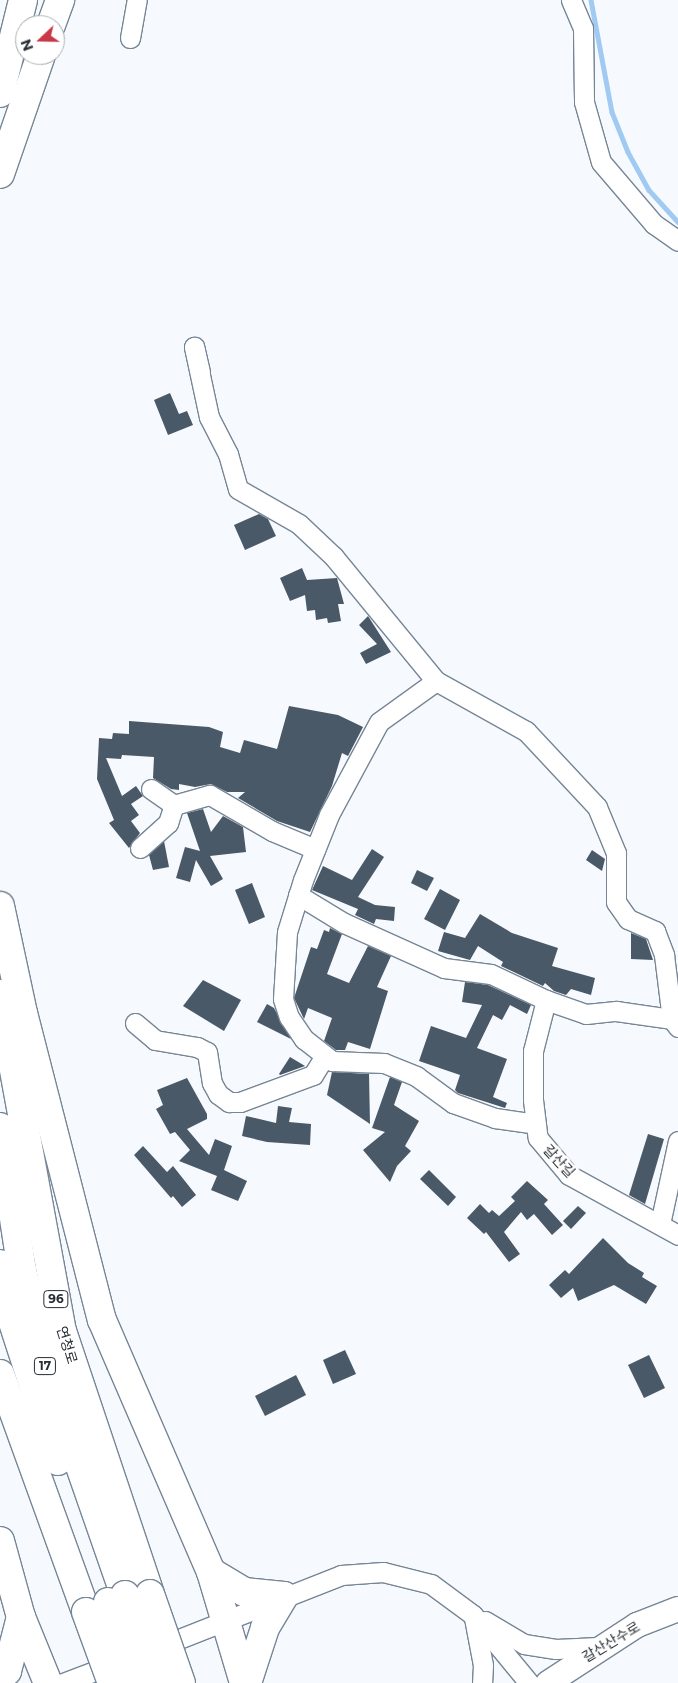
<!DOCTYPE html>
<meta charset="utf-8">
<style>
body{margin:0}
#map{position:relative;width:678px;height:1683px;overflow:hidden;background:#f6f9fd;font-family:Montserrat,"Noto Sans KR",sans-serif}
div>[style]{position:absolute}
[style*='--x']{left:calc(var(--x)*1px);top:calc(var(--y)*1px);width:calc(var(--w)*1px);rotate:calc(var(--a)*1deg)}
.stream>*{height:4.5px;margin:-2.25px;padding:0 2.25px;transform-origin:2.25px;border-radius:2.25px;background:#a0caf1}
.building>*{inset:0;background:#4a5967}
.roads{filter:drop-shadow(1px 0 #768696) drop-shadow(-1px 0 #768696) drop-shadow(0 1px #768696) drop-shadow(0 -1px #768696)}
.minor>*{height:19px;margin:-9.5px;padding:0 9.5px;transform-origin:9.5px;border-radius:9.5px;background:#fff}
.major>*{height:24px;margin:-12px;padding:0 12px;transform-origin:12px;border-radius:12px;background:#fff}
.highway>*{height:28px;margin:-14px;padding:0 14px;transform-origin:14px;border-radius:14px;background:#fff}
.bridges{filter:drop-shadow(1px 0 #768696) drop-shadow(-1px 0 #768696) drop-shadow(0 1px #768696) drop-shadow(0 -1px #768696)}
.highway-bridge>*{height:28px;margin:-14px;padding:0 14px;transform-origin:14px;border-radius:14px;background:#fff}
span{translate:-50% -50%;white-space:nowrap;text-align:center;line-height:1.15;-webkit-text-stroke:5px #fff;paint-order:stroke}
.shield-label span{padding:1px 4px;background:#fff;border:1px solid;border-radius:4px;-webkit-text-stroke-width:0}
.shield-label{font-size:12px;color:#262d33;font-weight:700}
.street-label{font-size:14px;color:#262d33}
.north{position:absolute;left:15px;top:15px;width:50px;height:50px;box-sizing:border-box;background:#fff;border:1px solid #a8abad;border-radius:50%;rotate:249deg;font-size:14px;font-weight:700;line-height:20px;text-align:center;color:#262d33}
.north::after{content:'';display:block;margin:auto;width:18px;height:22px;background:#c83846;clip-path:polygon(50% 0,100% 100%,50% 72%,0 100%)}
</style>
<div id="map">
<div class="stream">
<div style="--x:591;--y:0;--w:114;--a:79.4"></div>
<div style="--x:612;--y:112;--w:43;--a:68.2"></div>
<div style="--x:628;--y:152;--w:43;--a:61.1"></div>
<div style="--x:649;--y:190;--w:43;--a:47.8"></div>
</div>
<div class="building">
<div style="clip-path:polygon(170px 393px,179px 414px,187px 411px,193px 425px,168px 435px,154px 400px)"></div>
<div style="clip-path:polygon(259px 514px,268px 519px,276px 536px,245px 550px,234px 525px)"></div>
<div style="clip-path:polygon(302px 568px,307px 580px,337px 578px,344px 604px,338px 604px,341px 621px,328px 623px,327px 618px,316px 620px,315px 610px,307px 611px,305px 595px,290px 601px,280px 578px)"></div>
<div style="clip-path:polygon(368px 616px,391px 652px,366px 664px,360px 653px,377px 644px,359px 625px)"></div>
<div style="clip-path:polygon(289px 706px,338px 715px,363px 727px,348px 756px,342px 753px,332px 786px,310px 832px,277px 821px,238px 798px,245px 792px,227px 792px,211px 784px,195px 787px,179px 784px,179px 790px,171px 789px,153px 778px,154px 757px,122px 755px,121px 759px,106px 758px,122px 796px,136px 786px,143px 796px,131px 804px,139px 815px,131px 821px,140px 833px,129px 848px,109px 823px,114px 820px,97px 779px,99px 738px,112px 739px,113px 733px,129px 734px,129px 721px,209px 727px,223px 732px,220px 747px,240px 753px,244px 740px,277px 749px)"></div>
<div style="clip-path:polygon(203px 809px,211px 832px,223px 816px,243px 827px,246px 852px,210px 856px,223px 879px,211px 886px,196px 860px,190px 882px,176px 878px,185px 847px,200px 851px,187px 813px)"></div>
<div style="clip-path:polygon(164px 841px,169px 867px,153px 870px,149px 855px)"></div>
<div style="clip-path:polygon(372px 849px,384px 857px,358px 897px,375px 905px,395px 907px,394px 921px,376px 919px,374px 924px,355px 915px,358px 909px,312px 890px,323px 866px,352px 880px)"></div>
<div style="clip-path:polygon(592px 850px,605px 859px,602px 871px,586px 860px)"></div>
<div style="clip-path:polygon(417px 870px,434px 878px,427px 891px,411px 883px)"></div>
<div style="clip-path:polygon(252px 883px,265px 917px,249px 924px,235px 890px)"></div>
<div style="clip-path:polygon(440px 889px,460px 900px,445px 930px,424px 919px)"></div>
<div style="clip-path:polygon(480px 914px,512px 933px,558px 948px,552px 966px,595px 978px,591px 995px,571px 989px,566px 995px,554px 991px,545px 983px,543px 986px,501px 966px,503px 962px,478px 946px,470px 960px,438px 951px,444px 932px,465px 938px)"></div>
<div style="clip-path:polygon(330px 928px,342px 934px,327px 974px,349px 983px,368px 946px,391px 956px,377px 987px,388px 991px,370px 1049px,348px 1042px,345px 1050px,336px 1050px,324px 1041px,332px 1018px,308px 1008px,304px 1019px,294px 998px,311px 947px,317px 949px,324px 930px,329px 932px)"></div>
<div style="clip-path:polygon(631px 933px,646px 939px,653px 960px,631px 959px)"></div>
<div style="clip-path:polygon(203px 980px,241px 1000px,224px 1031px,183px 1006px)"></div>
<div style="clip-path:polygon(465px 982px,488px 985px,531px 1005px,527px 1014px,510px 1005px,502px 1020px,493px 1015px,477px 1048px,507px 1059px,493px 1097px,507px 1103px,505px 1108px,458px 1093px,455px 1090px,460px 1075px,419px 1061px,431px 1026px,466px 1038px,482px 1005px,462px 1002px)"></div>
<div style="clip-path:polygon(267px 1004px,274px 1008px,291px 1039px,257px 1022px)"></div>
<div style="clip-path:polygon(290px 1057px,305px 1066px,280px 1075px,279px 1074px)"></div>
<div style="clip-path:polygon(332px 1072px,369px 1074px,370px 1124px,327px 1095px)"></div>
<div style="clip-path:polygon(390px 1077px,402px 1082px,394px 1105px,419px 1121px,405px 1146px,411px 1151px,397px 1166px,390px 1182px,363px 1150px,385px 1132px,372px 1128px)"></div>
<div style="clip-path:polygon(187px 1078px,207px 1114px,207px 1119px,187px 1129px,209px 1155px,215px 1139px,232px 1146px,224px 1170px,247px 1181px,238px 1201px,211px 1190px,217px 1176px,179px 1161px,190px 1150px,175px 1132px,170px 1134px,156px 1109px,163px 1105px,157px 1090px)"></div>
<div style="clip-path:polygon(278px 1106px,292px 1108px,289px 1122px,311px 1124px,310px 1145px,267px 1142px,242px 1136px,246px 1116px,276px 1123px)"></div>
<div style="clip-path:polygon(648px 1134px,664px 1139px,645px 1204px,629px 1195px)"></div>
<div style="clip-path:polygon(143px 1146px,167px 1172px,173px 1166px,196px 1195px,182px 1207px,173px 1196px,171px 1198px,134px 1155px)"></div>
<div style="clip-path:polygon(429px 1170px,456px 1197px,448px 1206px,420px 1179px)"></div>
<div style="clip-path:polygon(527px 1181px,548px 1200px,544px 1204px,563px 1225px,552px 1235px,534px 1214px,527px 1220px,521px 1212px,504px 1232px,520px 1254px,509px 1262px,486px 1232px,484px 1234px,467px 1218px,480px 1204px,489px 1213px,492px 1210px,499px 1216px,515px 1201px,511px 1197px)"></div>
<div style="clip-path:polygon(578px 1206px,586px 1213px,571px 1229px,563px 1221px)"></div>
<div style="clip-path:polygon(603px 1238px,628px 1263px,644px 1273px,642px 1277px,657px 1286px,646px 1304px,614px 1285px,578px 1301px,573px 1288px,561px 1298px,549px 1285px,565px 1270px,569px 1274px)"></div>
<div style="clip-path:polygon(345px 1350px,356px 1374px,333px 1384px,323px 1360px)"></div>
<div style="clip-path:polygon(649px 1355px,665px 1388px,644px 1398px,628px 1365px)"></div>
<div style="clip-path:polygon(296px 1375px,306px 1395px,265px 1416px,255px 1396px)"></div>
</div>
<div class="roads">
<div class="minor">
<div style="--x:571;--y:0;--w:30;--a:67"></div>
<div style="--x:583;--y:28;--w:74;--a:89.2"></div>
<div style="--x:584;--y:102;--w:62;--a:74.2"></div>
<div style="--x:601;--y:162;--w:82;--a:49.5"></div>
<div style="--x:654;--y:224;--w:29;--a:35"></div>
<div style="--x:130;--y:38;--w:39;--a:-80"></div>
<div style="--x:200;--y:372;--w:26;--a:-103"></div>
<div style="--x:194;--y:347;--w:72;--a:77.9"></div>
<div style="--x:209;--y:417;--w:42;--a:62.8"></div>
<div style="--x:228;--y:454;--w:36;--a:74"></div>
<div style="--x:238;--y:489;--w:70;--a:29.8"></div>
<div style="--x:299;--y:524;--w:48;--a:43.3"></div>
<div style="--x:334;--y:557;--w:161;--a:50.6"></div>
<div style="--x:436;--y:681;--w:103;--a:29.1"></div>
<div style="--x:526;--y:731;--w:104;--a:46.9"></div>
<div style="--x:597;--y:807;--w:50;--a:67.6"></div>
<div style="--x:616;--y:853;--w:49;--a:90"></div>
<div style="--x:616;--y:902;--w:21;--a:55"></div>
<div style="--x:628;--y:919;--w:30;--a:24"></div>
<div style="--x:655;--y:931;--w:26;--a:69"></div>
<div style="--x:664;--y:955;--w:64;--a:82.9"></div>
<div style="--x:672;--y:1019;--w:10;--a:53"></div>
<div style="--x:436;--y:681;--w:70;--a:144.3"></div>
<div style="--x:379;--y:722;--w:106;--a:118.3"></div>
<div style="--x:329;--y:815;--w:70;--a:111.8"></div>
<div style="--x:303;--y:880;--w:54;--a:107.1"></div>
<div style="--x:287;--y:932;--w:67;--a:93.4"></div>
<div style="--x:283;--y:999;--w:19;--a:72"></div>
<div style="--x:289;--y:1017;--w:27;--a:56"></div>
<div style="--x:304;--y:1039;--w:36;--a:38"></div>
<div style="--x:332;--y:1061;--w:52;--a:2.2"></div>
<div style="--x:384;--y:1063;--w:35;--a:22"></div>
<div style="--x:416;--y:1076;--w:46;--a:36.1"></div>
<div style="--x:453;--y:1103;--w:45;--a:19.7"></div>
<div style="--x:495;--y:1118;--w:41;--a:8.3"></div>
<div style="--x:151;--y:789;--w:28;--a:35"></div>
<div style="--x:140;--y:848;--w:38;--a:-42"></div>
<div style="--x:168;--y:823;--w:19;--a:-72"></div>
<div style="--x:174;--y:805;--w:37;--a:-16"></div>
<div style="--x:210;--y:795;--w:72;--a:30.1"></div>
<div style="--x:272;--y:831;--w:47;--a:22.7"></div>
<div style="--x:298;--y:895;--w:54;--a:31.3"></div>
<div style="--x:344;--y:923;--w:110;--a:24.2"></div>
<div style="--x:444;--y:968;--w:47;--a:7.3"></div>
<div style="--x:491;--y:974;--w:61;--a:25.3"></div>
<div style="--x:546;--y:1000;--w:42;--a:19.3"></div>
<div style="--x:586;--y:1014;--w:30;--a:-6"></div>
<div style="--x:616;--y:1011;--w:57;--a:8.1"></div>
<div style="--x:546;--y:1000;--w:53;--a:104.3"></div>
<div style="--x:533;--y:1051;--w:49;--a:90"></div>
<div style="--x:533;--y:1100;--w:38;--a:83"></div>
<div style="--x:538;--y:1138;--w:48;--a:50"></div>
<div style="--x:569;--y:1175;--w:124;--a:28.8"></div>
<div style="--x:135;--y:1023;--w:26;--a:40"></div>
<div style="--x:155;--y:1040;--w:43;--a:9.5"></div>
<div style="--x:197;--y:1047;--w:11;--a:27"></div>
<div style="--x:207;--y:1052;--w:31;--a:81"></div>
<div style="--x:212;--y:1083;--w:13;--a:61"></div>
<div style="--x:218;--y:1094;--w:14;--a:36"></div>
<div style="--x:229;--y:1102;--w:11;--a:0"></div>
<div style="--x:240;--y:1102;--w:78;--a:-20.3"></div>
<div style="--x:313;--y:1075;--w:22;--a:-58"></div>
<div style="--x:660;--y:1224;--w:85;--a:-77.8"></div>
<div style="--x:474;--y:1618;--w:48;--a:79.2"></div>
<div style="--x:483;--y:1665;--w:18;--a:93"></div>
<div style="--x:485;--y:1621;--w:45;--a:30.5"></div>
<div style="--x:524;--y:1644;--w:32;--a:9"></div>
<div style="--x:556;--y:1649;--w:42;--a:-2.7"></div>
<div style="--x:156;--y:1648;--w:199;--a:-21.5"></div>
<div style="--x:341;--y:1575;--w:42;--a:-4.1"></div>
<div style="--x:383;--y:1572;--w:49;--a:14"></div>
<div style="--x:431;--y:1584;--w:52;--a:36.4"></div>
<div style="--x:473;--y:1615;--w:88;--a:50.5"></div>
<div style="--x:63;--y:1683;--w:57;--a:-20.7"></div>
</div>
<div class="major">
<div style="--x:548;--y:1683;--w:106;--a:-33.1"></div>
<div style="--x:637;--y:1625;--w:44;--a:-21.3"></div>
</div>
<div class="highway">
<div style="--x:51;--y:25;--w:27;--a:-70"></div>
<div style="--x:0;--y:93;--w:96;--a:-76.1"></div>
<div style="--x:0;--y:174;--w:126;--a:-71"></div>
<div style="--x:0;--y:906;--w:109;--a:77.9"></div>
<div style="--x:23;--y:1013;--w:317;--a:75.6"></div>
<div style="--x:102;--y:1320;--w:275;--a:66.6"></div>
<div style="--x:211;--y:1572;--w:116;--a:73.4"></div>
<div style="--x:0;--y:994;--w:343;--a:79.6"></div>
<div style="--x:62;--y:1331;--w:277;--a:71.5"></div>
<div style="--x:0;--y:1127;--w:145;--a:81.3"></div>
<div style="--x:22;--y:1270;--w:96;--a:76.7"></div>
<div style="--x:44;--y:1363;--w:246;--a:70.8"></div>
<div style="--x:0;--y:1264;--w:41;--a:80.1"></div>
<div style="--x:7;--y:1304;--w:165;--a:72"></div>
<div style="--x:0;--y:1374;--w:253;--a:70.1"></div>
<div style="--x:0;--y:1541;--w:79;--a:74.6"></div>
<div style="--x:21;--y:1617;--w:71;--a:67.8"></div>
<div style="--x:211;--y:1572;--w:39;--a:31"></div>
<div style="--x:244;--y:1592;--w:40;--a:5.7"></div>
<div style="--x:284;--y:1596;--w:37;--a:121"></div>
<div style="--x:265;--y:1628;--w:58;--a:108.1"></div>
<div style="--x:0;--y:1678;--w:10;--a:-45"></div>
<div style="--x:7;--y:1671;--w:56;--a:-75.5"></div>
</div>
</div>
<div class="bridges">
<div class="highway-bridge">
<div style="--x:150;--y:1594;--w:94;--a:70.8"></div>
<div style="--x:125;--y:1595;--w:93;--a:70.6"></div>
<div style="--x:108;--y:1602;--w:85;--a:72.2"></div>
<div style="--x:86;--y:1612;--w:76;--a:69.9"></div>
</div>
</div>
<div class="shield-label">
<span style="left:56px;top:1299px">96</span>
<span style="left:45px;top:1366px">17</span>
</div>
<div class="street-label">
<span style="left:559px;top:1161px;rotate:47deg">갈산길</span>
<span style="left:67px;top:1345px;rotate:73deg">연청로</span>
<span style="left:611px;top:1642px;rotate:-31deg">갈산산수로</span>
</div>
<div class="north">N</div>
</div>
